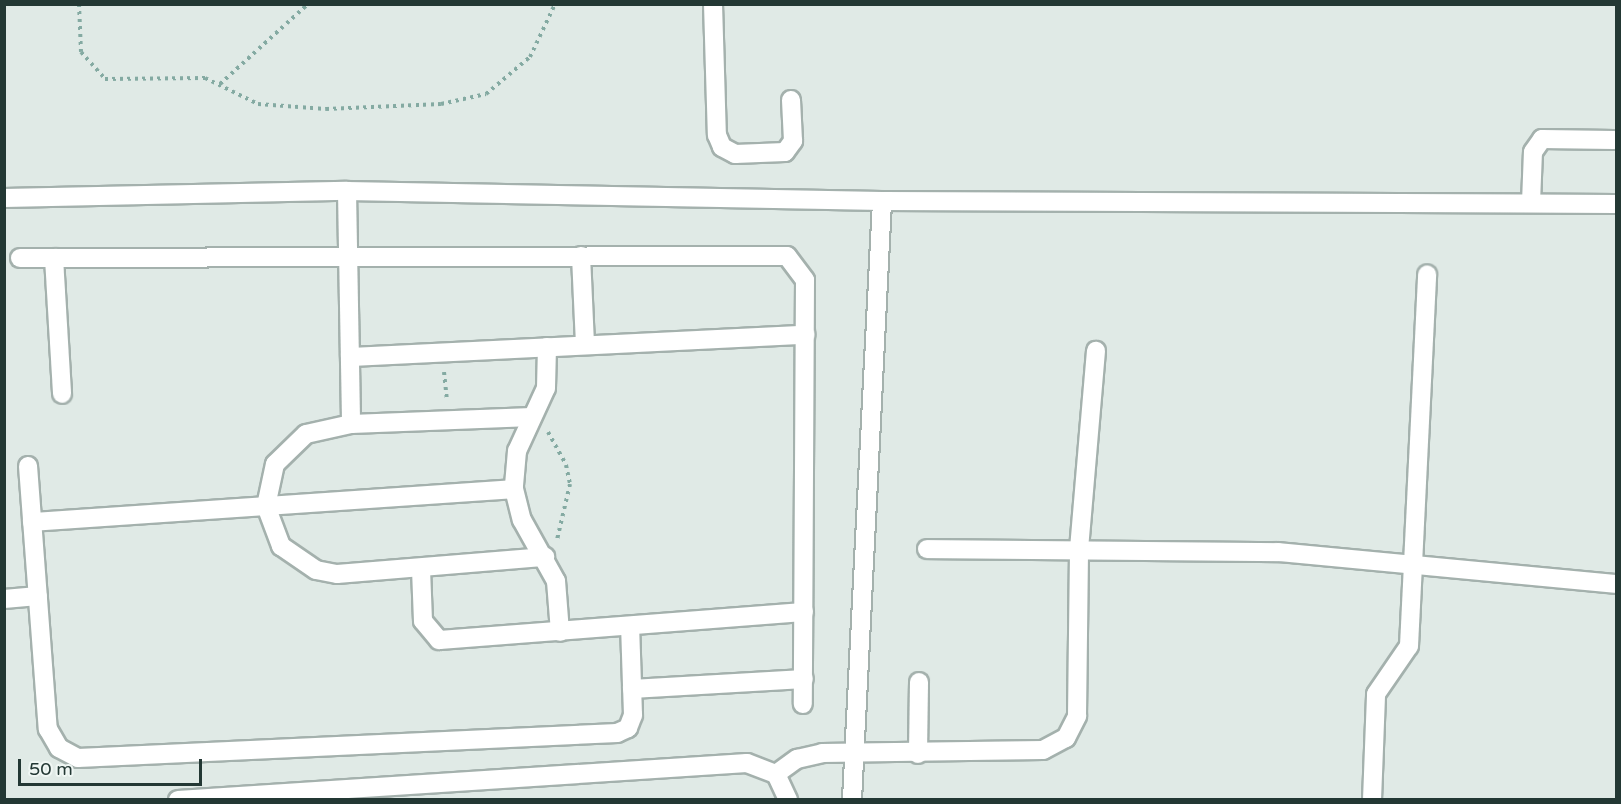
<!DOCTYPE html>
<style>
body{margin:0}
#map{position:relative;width:1621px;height:804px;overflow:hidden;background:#e0eae6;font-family:"Varela Round",sans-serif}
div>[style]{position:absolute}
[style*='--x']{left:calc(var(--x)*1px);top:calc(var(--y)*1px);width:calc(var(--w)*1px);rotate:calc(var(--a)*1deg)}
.path>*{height:4px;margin-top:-2px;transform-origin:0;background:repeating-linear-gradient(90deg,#84aaa2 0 3px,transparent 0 7.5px)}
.roads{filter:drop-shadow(2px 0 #a4b1ad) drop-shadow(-2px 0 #a4b1ad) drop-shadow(0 2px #a4b1ad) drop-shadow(0 -2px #a4b1ad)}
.minor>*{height:18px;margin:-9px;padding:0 9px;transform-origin:9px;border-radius:9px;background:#fff}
span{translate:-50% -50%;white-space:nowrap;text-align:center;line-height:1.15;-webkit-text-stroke:4.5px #f0f7f4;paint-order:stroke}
.frame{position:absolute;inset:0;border:6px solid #233834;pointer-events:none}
.scale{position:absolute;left:18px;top:759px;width:184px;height:27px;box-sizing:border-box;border:3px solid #233834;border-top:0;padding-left:8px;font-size:18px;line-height:21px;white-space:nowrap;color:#233834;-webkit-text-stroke:4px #f0f7f4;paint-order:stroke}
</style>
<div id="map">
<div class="path">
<div style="--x:79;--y:4;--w:48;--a:87.6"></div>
<div style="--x:81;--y:52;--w:36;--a:48"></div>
<div style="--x:105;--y:79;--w:100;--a:-0.6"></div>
<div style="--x:205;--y:78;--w:59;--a:26.1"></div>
<div style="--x:258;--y:104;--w:68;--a:4.2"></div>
<div style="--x:326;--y:109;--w:115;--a:-2.5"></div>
<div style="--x:441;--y:104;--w:46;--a:-12.5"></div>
<div style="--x:486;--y:94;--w:57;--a:-40.1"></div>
<div style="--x:530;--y:57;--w:59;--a:-64.7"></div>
<div style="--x:220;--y:84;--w:119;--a:-42.3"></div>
<div style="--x:444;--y:372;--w:28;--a:84"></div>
<div style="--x:548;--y:432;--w:38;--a:61"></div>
<div style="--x:566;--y:465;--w:19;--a:78"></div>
<div style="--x:570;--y:484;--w:57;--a:103.1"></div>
</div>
<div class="roads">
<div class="minor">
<div style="--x:713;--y:4;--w:131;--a:88.3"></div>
<div style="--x:717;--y:135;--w:13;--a:67"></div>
<div style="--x:722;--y:147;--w:15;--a:28"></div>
<div style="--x:735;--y:154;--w:50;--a:-2.3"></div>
<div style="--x:785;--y:152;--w:14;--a:-54"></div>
<div style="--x:793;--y:141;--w:41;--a:-92.8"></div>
<div style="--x:347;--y:191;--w:233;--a:89"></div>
<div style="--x:4;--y:198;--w:343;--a:-1.2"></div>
<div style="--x:347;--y:191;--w:535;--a:1.07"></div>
<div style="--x:882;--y:201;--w:734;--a:0.23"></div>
<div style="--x:1531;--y:203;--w:51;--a:-87.8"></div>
<div style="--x:1533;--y:152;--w:16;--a:-55"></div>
<div style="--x:1542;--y:139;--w:72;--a:0.8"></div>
<div style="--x:581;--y:256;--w:89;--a:87.4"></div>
<div style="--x:20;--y:258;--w:767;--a:-0.15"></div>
<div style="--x:787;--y:256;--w:30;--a:53"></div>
<div style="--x:805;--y:280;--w:424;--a:90.3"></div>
<div style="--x:54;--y:258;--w:136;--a:86.6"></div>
<div style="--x:547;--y:347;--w:41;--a:91.4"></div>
<div style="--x:546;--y:388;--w:69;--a:114.7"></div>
<div style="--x:517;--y:451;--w:38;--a:95"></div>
<div style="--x:514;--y:489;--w:32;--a:76"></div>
<div style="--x:522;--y:520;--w:70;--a:60.9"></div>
<div style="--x:556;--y:581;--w:51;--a:85.5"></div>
<div style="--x:350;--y:357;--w:456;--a:-2.8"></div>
<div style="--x:532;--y:417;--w:181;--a:177.8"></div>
<div style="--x:351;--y:424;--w:46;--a:167.5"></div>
<div style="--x:306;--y:434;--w:43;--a:135.9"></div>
<div style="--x:275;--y:464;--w:43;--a:102.1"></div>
<div style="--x:266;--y:506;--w:43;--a:69.4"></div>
<div style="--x:281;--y:546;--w:42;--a:34.4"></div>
<div style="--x:316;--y:570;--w:21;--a:11"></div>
<div style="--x:337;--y:574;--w:209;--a:-4.7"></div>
<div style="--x:28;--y:466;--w:264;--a:85.7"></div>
<div style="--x:48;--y:729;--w:22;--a:60"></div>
<div style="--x:59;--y:748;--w:21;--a:28"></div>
<div style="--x:78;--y:758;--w:540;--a:-2.66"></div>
<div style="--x:617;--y:733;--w:12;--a:-24"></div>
<div style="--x:628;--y:728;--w:14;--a:-69"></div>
<div style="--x:633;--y:715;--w:89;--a:-91.9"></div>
<div style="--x:32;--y:522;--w:483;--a:-3.9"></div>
<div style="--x:927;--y:549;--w:351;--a:0.5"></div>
<div style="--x:1278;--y:552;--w:340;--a:5.4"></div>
<div style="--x:421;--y:569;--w:52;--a:87.8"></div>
<div style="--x:423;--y:621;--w:25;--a:50"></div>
<div style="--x:439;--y:640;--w:366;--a:-4.4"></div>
<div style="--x:4;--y:599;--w:34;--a:-5"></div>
<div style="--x:632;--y:689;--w:172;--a:-3.3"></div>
<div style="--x:918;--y:754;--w:72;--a:-89.2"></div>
<div style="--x:776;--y:774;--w:26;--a:-36"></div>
<div style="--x:797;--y:759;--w:26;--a:-13"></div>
<div style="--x:822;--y:753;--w:221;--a:-0.8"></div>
<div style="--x:1043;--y:750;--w:26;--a:-28"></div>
<div style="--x:1066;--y:738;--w:25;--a:-63"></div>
<div style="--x:1077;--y:716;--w:167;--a:-89.3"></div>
<div style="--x:1079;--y:549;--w:199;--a:-85.1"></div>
<div style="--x:178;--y:800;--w:570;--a:-3.72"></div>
<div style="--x:747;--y:763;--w:31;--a:21"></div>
<div style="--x:776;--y:774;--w:29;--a:65"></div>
<div style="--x:852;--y:800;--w:600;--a:-87.13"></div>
<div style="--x:1372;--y:800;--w:106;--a:-87.8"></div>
<div style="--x:1376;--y:694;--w:58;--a:-55.5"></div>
<div style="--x:1409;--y:646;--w:372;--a:-87.2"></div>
</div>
</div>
<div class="frame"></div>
<div class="scale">50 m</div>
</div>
